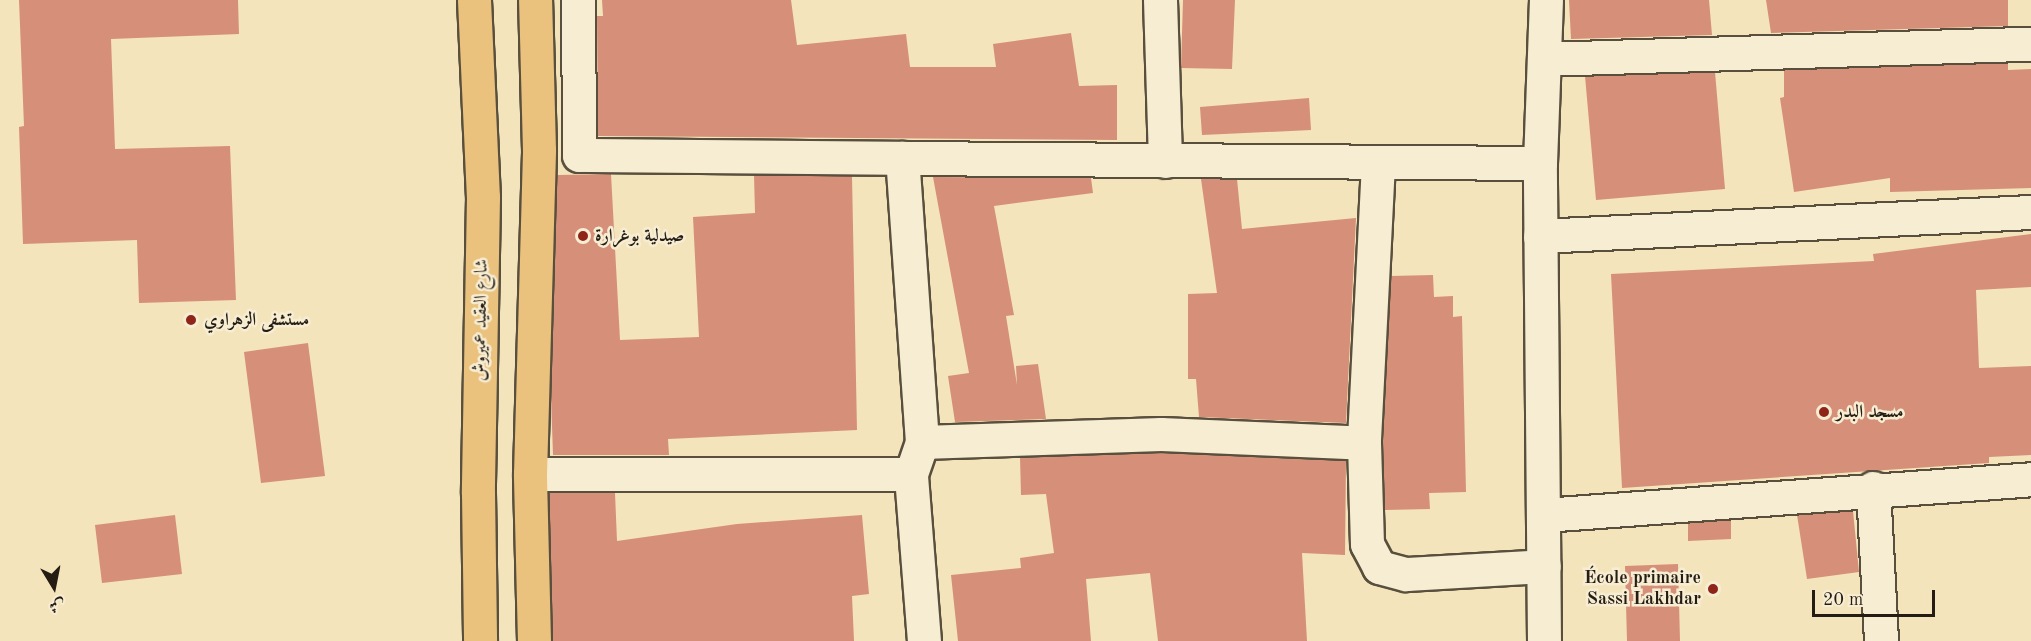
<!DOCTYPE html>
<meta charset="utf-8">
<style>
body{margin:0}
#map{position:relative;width:2031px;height:641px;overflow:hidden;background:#f3e4bb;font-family:"Old Standard TT",Amiri,serif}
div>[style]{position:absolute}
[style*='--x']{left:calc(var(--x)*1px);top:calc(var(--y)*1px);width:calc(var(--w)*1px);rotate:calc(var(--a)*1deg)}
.building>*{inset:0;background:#d68f78}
.roads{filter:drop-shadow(2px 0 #584f3d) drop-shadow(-2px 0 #584f3d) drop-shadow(0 2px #584f3d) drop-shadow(0 -2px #584f3d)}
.minor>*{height:33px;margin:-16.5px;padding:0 16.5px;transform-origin:16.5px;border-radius:16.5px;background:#f7edd3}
.tertiary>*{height:33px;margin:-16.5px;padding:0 16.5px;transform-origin:16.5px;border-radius:16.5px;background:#f7edd3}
.primary>*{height:33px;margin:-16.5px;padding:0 16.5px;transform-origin:16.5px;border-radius:16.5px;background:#eac27e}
.dots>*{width:16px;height:16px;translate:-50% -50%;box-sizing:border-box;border:3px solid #f7edd3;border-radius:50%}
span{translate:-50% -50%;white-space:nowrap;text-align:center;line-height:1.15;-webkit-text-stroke:5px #f7edd3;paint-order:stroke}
.poi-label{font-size:18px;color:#251d13;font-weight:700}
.left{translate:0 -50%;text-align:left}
.right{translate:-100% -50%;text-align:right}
.street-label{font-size:18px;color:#251d13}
.north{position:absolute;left:24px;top:557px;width:60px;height:60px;-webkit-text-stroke:4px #f7edd3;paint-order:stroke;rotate:170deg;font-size:16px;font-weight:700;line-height:24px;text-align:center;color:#251d13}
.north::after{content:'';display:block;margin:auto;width:21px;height:27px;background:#251d13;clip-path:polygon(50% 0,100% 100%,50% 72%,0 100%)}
.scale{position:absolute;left:1812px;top:590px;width:123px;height:27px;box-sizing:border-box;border:3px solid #251d13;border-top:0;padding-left:8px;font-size:18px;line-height:21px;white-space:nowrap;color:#251d13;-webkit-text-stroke:4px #f7edd3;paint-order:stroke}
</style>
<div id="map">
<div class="building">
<div style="clip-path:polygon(19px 0,238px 0,239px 34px,111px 39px,115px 149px,230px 146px,236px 300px,139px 303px,137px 240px,23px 244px,19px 127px,24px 126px)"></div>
<div style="clip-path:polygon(602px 0,791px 0,797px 45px,906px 34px,910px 67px,996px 67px,993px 44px,1071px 33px,1079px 86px,1117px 85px,1117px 140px,598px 136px,597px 16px,603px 16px)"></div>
<div style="clip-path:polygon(1183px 0,1235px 0,1232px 69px,1181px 68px)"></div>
<div style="clip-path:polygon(1569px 0,1709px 0,1712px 35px,1571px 39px)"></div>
<div style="clip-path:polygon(1766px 0,2008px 0,2008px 26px,1771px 33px)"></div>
<div style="clip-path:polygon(2008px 63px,2008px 70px,2031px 69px,2031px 188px,1890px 192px,1890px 178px,1794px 192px,1780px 98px,1784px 97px,1784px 70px)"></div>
<div style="clip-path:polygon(1715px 72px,1725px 189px,1596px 200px,1585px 76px)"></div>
<div style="clip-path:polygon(1309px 98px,1311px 130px,1202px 135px,1200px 107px)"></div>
<div style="clip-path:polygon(611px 174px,620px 340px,699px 337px,693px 217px,755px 213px,754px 175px,852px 176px,857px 430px,668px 439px,669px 455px,553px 455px,551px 398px,557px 175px)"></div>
<div style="clip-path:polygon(933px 177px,1091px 178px,1093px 193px,994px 206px,1014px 315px,1006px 316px,1017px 385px,1016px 366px,1038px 364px,1046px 419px,955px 422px,948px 376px,969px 373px)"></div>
<div style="clip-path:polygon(1201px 179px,1237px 179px,1242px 229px,1356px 218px,1346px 423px,1199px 417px,1196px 379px,1188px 379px,1188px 294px,1217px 293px)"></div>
<div style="clip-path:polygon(2031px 234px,2031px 287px,1976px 290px,1979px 368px,2031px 366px,2031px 455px,1989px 457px,1989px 463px,1622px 488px,1611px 274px,1874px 261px,1873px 254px)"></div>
<div style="clip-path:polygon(1433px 275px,1434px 297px,1453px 296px,1453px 317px,1462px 316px,1466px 492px,1429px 493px,1430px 509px,1385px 510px,1383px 443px,1391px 276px)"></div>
<div style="clip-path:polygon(308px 343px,325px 476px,261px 483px,244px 352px)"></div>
<div style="clip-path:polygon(1161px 453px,1346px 461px,1345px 555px,1302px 553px,1307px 641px,1158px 641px,1150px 573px,1086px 579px,1091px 641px,958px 641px,951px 575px,1021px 568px,1020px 558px,1054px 553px,1046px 494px,1021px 495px,1020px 457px)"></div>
<div style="clip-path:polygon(549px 493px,615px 493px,617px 541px,737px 524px,862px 515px,869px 594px,852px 596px,854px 641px,553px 641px)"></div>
<div style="clip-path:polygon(1853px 511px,1859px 572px,1807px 579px,1797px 515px)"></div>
<div style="clip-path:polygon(175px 515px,182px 574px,102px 583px,95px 525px)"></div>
<div style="clip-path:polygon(1731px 520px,1731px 539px,1688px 541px,1688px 523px)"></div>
<div style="clip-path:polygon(1678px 564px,1680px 641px,1627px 641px,1625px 566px)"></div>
</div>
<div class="roads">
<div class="minor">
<div style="--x:578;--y:0;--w:155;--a:89.6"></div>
<div style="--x:579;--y:155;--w:323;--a:0.5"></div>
<div style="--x:1160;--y:0;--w:161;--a:88.2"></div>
<div style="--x:1544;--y:59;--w:487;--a:-1.8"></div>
<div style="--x:1378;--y:163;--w:280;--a:92.9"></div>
<div style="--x:1364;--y:443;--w:101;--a:88.3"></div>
<div style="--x:1367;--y:544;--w:26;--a:62"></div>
<div style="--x:1379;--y:567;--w:28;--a:15"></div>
<div style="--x:1406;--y:574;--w:138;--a:-3.3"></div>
<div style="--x:1540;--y:236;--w:492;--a:-2.8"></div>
<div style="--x:922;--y:442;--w:239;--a:-1.9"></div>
<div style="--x:1161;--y:434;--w:203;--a:2.5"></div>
<div style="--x:530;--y:474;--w:381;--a:0"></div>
<div style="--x:1873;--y:488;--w:153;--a:87"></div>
<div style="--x:1544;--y:515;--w:488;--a:-4.2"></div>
<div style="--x:924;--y:641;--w:168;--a:-94.5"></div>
<div style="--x:911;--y:474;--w:34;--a:-71"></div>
<div style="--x:922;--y:442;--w:285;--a:-94"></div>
<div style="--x:902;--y:158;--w:638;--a:0.45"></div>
</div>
<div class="tertiary">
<div style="--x:1544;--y:641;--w:478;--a:-90.5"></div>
<div style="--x:1540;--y:163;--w:163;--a:-87.9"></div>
</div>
<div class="primary">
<div style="--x:474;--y:0;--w:197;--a:87.4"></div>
<div style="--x:483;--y:197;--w:296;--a:91"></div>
<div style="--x:478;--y:493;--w:148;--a:89.2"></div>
<div style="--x:534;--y:641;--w:167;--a:-91.4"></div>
<div style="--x:530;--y:474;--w:324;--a:-88.4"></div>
<div style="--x:539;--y:150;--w:150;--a:-91.5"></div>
</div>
</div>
<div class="dots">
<div style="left:583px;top:236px;background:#8f2418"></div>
<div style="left:191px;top:320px;background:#8f2418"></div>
<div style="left:1824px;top:412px;background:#8f2418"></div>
<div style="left:1713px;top:589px;background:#8f2418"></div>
</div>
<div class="poi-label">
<span class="left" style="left:595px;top:236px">صيدلية بوغرارة</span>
<span class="left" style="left:204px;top:320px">مستشفى الزهراوي</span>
<span class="left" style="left:1836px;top:412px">مسجد البدر</span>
<span class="right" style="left:1701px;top:589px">École primaire<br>Sassi Lakhdar</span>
</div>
<div class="street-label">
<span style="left:481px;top:320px;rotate:-89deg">شارع العقيد عميروش</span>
</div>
<div class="north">ش</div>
<div class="scale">20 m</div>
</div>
